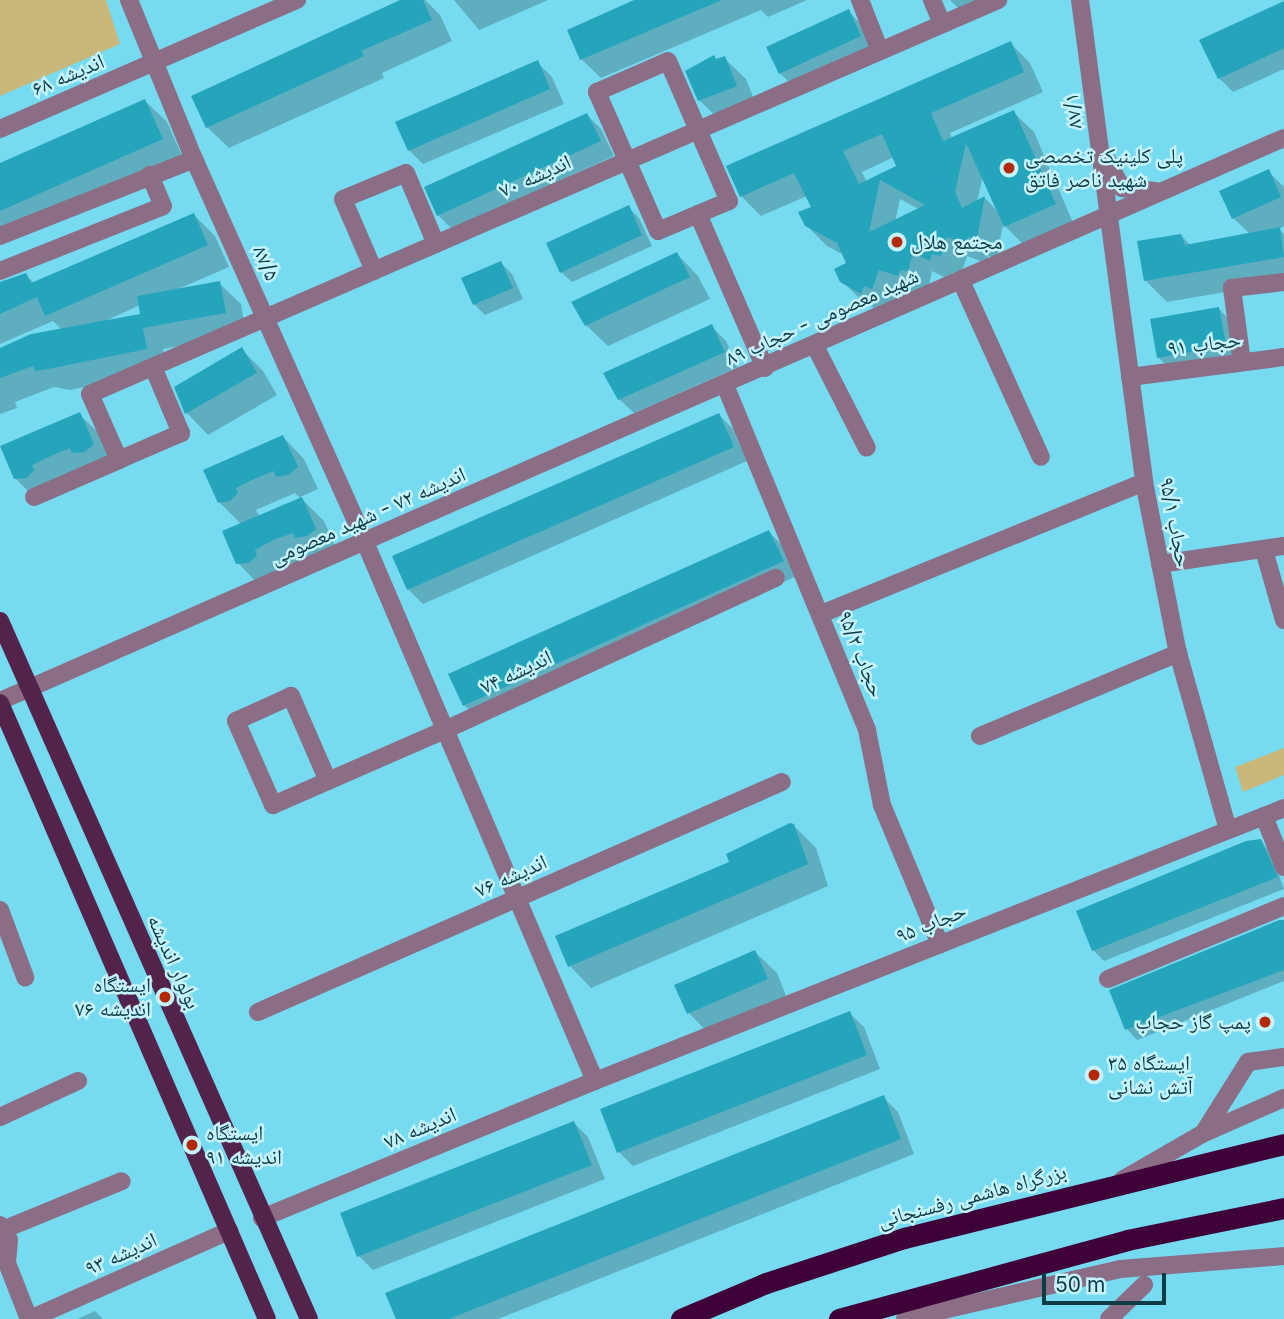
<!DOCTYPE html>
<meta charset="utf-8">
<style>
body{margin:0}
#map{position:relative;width:1284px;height:1319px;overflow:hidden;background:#76daf0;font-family:Inter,"Noto Naskh Arabic",sans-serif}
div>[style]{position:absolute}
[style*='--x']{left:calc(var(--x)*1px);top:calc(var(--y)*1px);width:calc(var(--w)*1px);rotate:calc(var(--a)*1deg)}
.green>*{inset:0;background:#cab77a}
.shadow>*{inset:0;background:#0003}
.building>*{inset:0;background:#25a5bc}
.minor>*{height:18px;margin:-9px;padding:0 9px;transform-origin:9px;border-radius:9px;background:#8b6e85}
.major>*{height:18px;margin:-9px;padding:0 9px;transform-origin:9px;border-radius:9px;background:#53234c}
.highway>*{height:21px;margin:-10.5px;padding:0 10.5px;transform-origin:10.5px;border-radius:10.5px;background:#3e0238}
.dots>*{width:19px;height:19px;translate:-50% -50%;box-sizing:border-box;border:4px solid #c5f3fe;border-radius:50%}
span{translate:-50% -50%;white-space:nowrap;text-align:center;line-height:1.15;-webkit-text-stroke:5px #c5f3fe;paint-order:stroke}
.street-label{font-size:21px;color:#0e3b44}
.poi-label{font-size:21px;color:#0e3b44}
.left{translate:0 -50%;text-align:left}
.right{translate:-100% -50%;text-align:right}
.scale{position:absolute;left:1042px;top:1273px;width:124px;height:32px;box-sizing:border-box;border:4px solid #0e3b44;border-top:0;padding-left:9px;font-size:21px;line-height:24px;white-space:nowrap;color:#0e3b44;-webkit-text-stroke:5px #c5f3fe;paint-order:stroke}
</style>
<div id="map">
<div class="green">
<div style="clip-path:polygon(0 0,106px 0,120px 44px,0 96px)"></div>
<div style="clip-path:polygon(1284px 748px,1284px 775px,1243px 792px,1235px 767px)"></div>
</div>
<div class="shadow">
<div style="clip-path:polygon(405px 0,425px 0,440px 15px,452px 41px,382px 73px,384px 78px,229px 148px,207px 127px)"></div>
<div style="clip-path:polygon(454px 0,548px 0,479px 30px)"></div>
<div style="clip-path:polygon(638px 0,807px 0,768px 17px,761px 10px,601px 78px,581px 59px)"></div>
<div style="clip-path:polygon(950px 0,985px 0,961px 11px)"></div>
<div style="clip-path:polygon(1284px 2px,1284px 69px,1233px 92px,1219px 78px)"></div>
<div style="clip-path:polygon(848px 11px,870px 33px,882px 58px,802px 95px,780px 73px)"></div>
<div style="clip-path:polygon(evenodd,1010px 43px,1030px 63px,1043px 92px,950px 133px,952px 139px,1013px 112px,1034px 132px,1074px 225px,1025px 246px,1003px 224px,997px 258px,988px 256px,986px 263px,967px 256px,961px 275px,952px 273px,950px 280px,932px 271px,928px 291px,918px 295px,899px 289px,892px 308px,881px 312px,863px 302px,842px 281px,848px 264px,844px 255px,827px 246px,806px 225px,813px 207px,807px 196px,761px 216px,741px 196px,1010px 43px,894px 157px,899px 167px,867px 182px,862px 172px,894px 157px,1010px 43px,983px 176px,999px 213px,985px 198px,977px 202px,983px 176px,1010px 43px,900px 199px,920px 210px,895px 222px,900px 199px)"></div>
<div style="clip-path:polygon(724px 58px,746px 79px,757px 107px,721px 121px,699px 100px,717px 61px)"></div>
<div style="clip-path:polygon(538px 63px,552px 77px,564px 104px,423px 164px,409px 150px)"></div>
<div style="clip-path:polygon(145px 101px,167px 122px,184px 160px,0 241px,0 165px)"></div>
<div style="clip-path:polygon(587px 115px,601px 129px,614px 156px,452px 229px,438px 215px)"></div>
<div style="clip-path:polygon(1268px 171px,1284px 187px,1284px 226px,1279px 229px,1284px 234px,1284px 282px,1167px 302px,1145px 280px,1181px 235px,1190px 245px,1250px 234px,1233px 218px)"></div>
<div style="clip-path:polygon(628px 207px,639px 218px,652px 246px,572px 282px,561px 272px)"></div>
<div style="clip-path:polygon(evenodd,194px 215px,215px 236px,229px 267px,178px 289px,219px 283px,241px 304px,246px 334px,163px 349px,167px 370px,70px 390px,54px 387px,15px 402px,17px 408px,0 414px,0 348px,62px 330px,53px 321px,0 344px,0 283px,26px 275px,35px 284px,194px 215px,140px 305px,142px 316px,103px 322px,140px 305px)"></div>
<div style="clip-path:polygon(677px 254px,698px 276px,710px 299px,608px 346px,586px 325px)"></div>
<div style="clip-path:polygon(501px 263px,512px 274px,523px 299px,485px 315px,474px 304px)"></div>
<div style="clip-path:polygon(1219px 309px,1240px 330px,1247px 368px,1180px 379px,1158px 357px)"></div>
<div style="clip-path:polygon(711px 326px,726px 341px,738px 367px,634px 413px,619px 399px)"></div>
<div style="clip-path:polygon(241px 349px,263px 371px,277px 395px,208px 435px,187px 413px,176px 388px)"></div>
<div style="clip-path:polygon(79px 414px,101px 435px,114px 466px,37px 500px,15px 478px)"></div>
<div style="clip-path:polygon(719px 415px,733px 429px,747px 461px,423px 604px,408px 589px)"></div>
<div style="clip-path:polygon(evenodd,283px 437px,304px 459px,318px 489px,300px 497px,324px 521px,337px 551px,259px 585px,238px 563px,242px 525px,219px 502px,283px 437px,295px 493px,301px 499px,260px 517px,256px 510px,295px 493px)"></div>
<div style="clip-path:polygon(769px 532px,783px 546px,797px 576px,479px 719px,464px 705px)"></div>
<div style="clip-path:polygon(794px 826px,816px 848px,828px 886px,591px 988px,570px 966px)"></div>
<div style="clip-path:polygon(1260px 841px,1271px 852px,1284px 889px,1104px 961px,1093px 950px)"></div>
<div style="clip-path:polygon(1284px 921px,1284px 981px,1137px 1040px,1127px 1029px)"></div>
<div style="clip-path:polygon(755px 952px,777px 973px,788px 1001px,710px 1035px,689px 1013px)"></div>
<div style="clip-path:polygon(849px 1013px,864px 1027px,880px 1069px,633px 1166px,619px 1152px)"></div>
<div style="clip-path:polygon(883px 1097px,898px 1112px,914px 1154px,498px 1319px,397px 1319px)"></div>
<div style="clip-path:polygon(574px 1123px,588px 1137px,605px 1179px,373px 1270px,359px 1256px)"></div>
<div style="clip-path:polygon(95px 1311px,103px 1319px,77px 1319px)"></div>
</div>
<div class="building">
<div style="clip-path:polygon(400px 0,423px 0,432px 20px,361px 51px,364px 56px,206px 128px,191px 96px)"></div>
<div style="clip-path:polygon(634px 0,722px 0,580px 60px,567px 30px)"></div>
<div style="clip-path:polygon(1284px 1px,1284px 48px,1218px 79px,1199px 40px)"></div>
<div style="clip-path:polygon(849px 9px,861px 36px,779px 74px,766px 47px)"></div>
<div style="clip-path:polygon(evenodd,1011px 41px,1024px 72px,931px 113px,943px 141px,1014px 110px,1056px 204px,1004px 227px,966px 143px,955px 192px,962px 208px,985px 196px,977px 238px,968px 237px,966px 244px,947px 237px,941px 256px,932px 254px,930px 261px,913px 253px,908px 271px,900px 270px,898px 276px,879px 270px,872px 289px,864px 286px,861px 294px,840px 282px,834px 269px,846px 263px,837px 243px,805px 226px,798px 212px,811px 207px,794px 173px,740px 197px,726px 166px,1011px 41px,882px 134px,896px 166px,859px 184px,843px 151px,882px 134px,1011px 41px,880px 180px,925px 205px,869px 232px,880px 180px)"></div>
<div style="clip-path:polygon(714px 55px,716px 59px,725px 56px,737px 86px,698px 101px,685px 71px)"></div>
<div style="clip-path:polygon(538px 60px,550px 89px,408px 151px,395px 122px)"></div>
<div style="clip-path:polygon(145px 99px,163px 139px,0 211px,0 163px)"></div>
<div style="clip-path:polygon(587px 113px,601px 141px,437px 216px,424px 187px)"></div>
<div style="clip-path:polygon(1269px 169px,1281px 197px,1232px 219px,1219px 191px)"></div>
<div style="clip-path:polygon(629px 205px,642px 235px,560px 273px,546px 243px)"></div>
<div style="clip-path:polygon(194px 213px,208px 245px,45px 316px,37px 297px,0 314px,0 282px,26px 273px,31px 283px)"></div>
<div style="clip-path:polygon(1280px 227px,1284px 257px,1144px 281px,1137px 241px,1181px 234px,1185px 245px)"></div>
<div style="clip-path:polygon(677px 252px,690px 277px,585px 326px,571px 302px)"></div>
<div style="clip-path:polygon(501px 261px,513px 288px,473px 305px,461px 278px)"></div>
<div style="clip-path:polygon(220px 281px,226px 313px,143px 328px,147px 349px,48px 369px,35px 371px,33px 366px,0 378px,0 348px,31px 334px,140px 314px,137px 296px)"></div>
<div style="clip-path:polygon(1219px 307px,1226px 346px,1157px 358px,1150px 319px)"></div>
<div style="clip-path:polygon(712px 324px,725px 352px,618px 400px,603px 373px)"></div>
<div style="clip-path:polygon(242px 347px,257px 373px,185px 414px,174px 387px)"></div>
<div style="clip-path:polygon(80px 412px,94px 444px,85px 452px,72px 453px,70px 448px,51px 456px,32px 465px,34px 470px,27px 478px,14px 479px,0 446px)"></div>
<div style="clip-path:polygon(719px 413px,734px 447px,407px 590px,392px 556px)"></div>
<div style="clip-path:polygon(283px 435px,298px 467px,288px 475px,276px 477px,274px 471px,254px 479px,236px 488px,238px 493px,230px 501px,218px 503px,203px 470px)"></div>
<div style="clip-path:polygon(302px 497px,316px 529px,307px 536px,295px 538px,293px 533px,273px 540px,255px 550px,257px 555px,249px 563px,236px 564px,222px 531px)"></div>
<div style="clip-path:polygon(769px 530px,784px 561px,463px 706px,448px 674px)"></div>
<div style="clip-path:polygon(790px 823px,794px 824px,808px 864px,568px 967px,555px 936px,729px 862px,726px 854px)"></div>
<div style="clip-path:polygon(1261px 839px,1278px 877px,1092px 951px,1076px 911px,1246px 841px)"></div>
<div style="clip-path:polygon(1279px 920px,1284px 920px,1284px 970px,1125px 1030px,1109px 990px)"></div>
<div style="clip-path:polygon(755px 950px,768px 979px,687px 1014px,674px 985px)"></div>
<div style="clip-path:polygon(850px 1011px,867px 1055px,617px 1153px,600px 1109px)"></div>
<div style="clip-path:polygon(884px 1095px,901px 1139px,449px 1319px,396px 1319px,385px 1293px)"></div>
<div style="clip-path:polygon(574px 1121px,592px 1165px,357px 1257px,340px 1213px)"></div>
</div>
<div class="minor">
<div style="--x:129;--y:0;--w:172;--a:67.8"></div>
<div style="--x:194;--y:159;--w:419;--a:65.9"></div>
<div style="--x:365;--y:542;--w:586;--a:66.89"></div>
<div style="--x:860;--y:0;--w:55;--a:68.6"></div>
<div style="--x:932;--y:0;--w:26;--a:67"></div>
<div style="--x:1080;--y:0;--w:486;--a:82.4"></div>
<div style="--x:1144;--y:482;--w:174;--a:78.8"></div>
<div style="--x:1178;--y:653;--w:184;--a:74.2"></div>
<div style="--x:668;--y:61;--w:153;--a:66.5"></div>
<div style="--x:729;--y:201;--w:77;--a:157.1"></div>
<div style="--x:658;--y:231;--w:152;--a:-113.7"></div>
<div style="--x:597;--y:92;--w:77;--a:-23.6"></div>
<div style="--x:0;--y:129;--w:324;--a:-23.5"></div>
<div style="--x:1107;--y:160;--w:32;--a:62"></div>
<div style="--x:1122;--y:188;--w:34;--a:5"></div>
<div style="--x:698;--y:214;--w:168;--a:66.5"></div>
<div style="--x:0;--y:236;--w:209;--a:-21.6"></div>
<div style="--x:0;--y:271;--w:175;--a:-21.7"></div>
<div style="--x:163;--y:206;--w:34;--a:-113"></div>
<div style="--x:374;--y:271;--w:78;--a:-113.3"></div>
<div style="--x:343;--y:199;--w:68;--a:-22.4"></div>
<div style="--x:406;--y:173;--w:77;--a:67.1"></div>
<div style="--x:961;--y:281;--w:193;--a:65.6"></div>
<div style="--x:815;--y:346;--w:114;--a:63"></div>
<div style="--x:1242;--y:362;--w:75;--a:-97.7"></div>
<div style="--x:1232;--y:288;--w:52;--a:-6.6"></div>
<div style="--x:153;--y:367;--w:72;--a:67"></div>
<div style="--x:181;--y:433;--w:68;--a:156.5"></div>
<div style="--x:119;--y:460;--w:72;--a:-113.7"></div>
<div style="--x:90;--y:394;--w:990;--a:-23.46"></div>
<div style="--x:1130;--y:377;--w:155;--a:-7.4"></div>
<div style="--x:725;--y:385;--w:373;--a:67.6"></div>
<div style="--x:867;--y:730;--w:76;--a:78.7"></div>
<div style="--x:882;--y:805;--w:151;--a:67.4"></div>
<div style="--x:34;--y:497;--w:93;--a:-23.5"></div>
<div style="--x:1264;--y:550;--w:73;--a:74.1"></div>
<div style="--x:1160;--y:564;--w:125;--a:-8.3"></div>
<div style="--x:821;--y:614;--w:349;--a:-22.2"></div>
<div style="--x:0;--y:701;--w:1402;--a:-23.68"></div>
<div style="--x:980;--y:736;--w:215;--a:-22.7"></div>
<div style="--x:328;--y:781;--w:93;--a:-113.5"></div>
<div style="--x:291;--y:696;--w:60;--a:155.6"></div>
<div style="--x:236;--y:721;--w:92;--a:66.2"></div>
<div style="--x:273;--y:805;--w:188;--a:-23.6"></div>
<div style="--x:445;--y:730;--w:364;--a:-24.7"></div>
<div style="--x:1264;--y:816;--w:55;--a:68.6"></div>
<div style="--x:0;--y:910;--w:72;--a:69.5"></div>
<div style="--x:1108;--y:979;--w:191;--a:-22.5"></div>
<div style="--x:258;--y:1012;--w:572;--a:-23.7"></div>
<div style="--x:0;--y:1117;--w:86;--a:-24.8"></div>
<div style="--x:1204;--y:1132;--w:83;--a:-57.8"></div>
<div style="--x:1248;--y:1062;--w:36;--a:-8"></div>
<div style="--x:1122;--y:1180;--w:92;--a:-29.9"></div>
<div style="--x:1202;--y:1134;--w:90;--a:-23.7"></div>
<div style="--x:262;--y:1218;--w:360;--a:-22.4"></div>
<div style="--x:595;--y:1081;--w:741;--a:-21.61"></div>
<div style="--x:0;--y:1225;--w:17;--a:59"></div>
<div style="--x:9;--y:1240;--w:23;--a:95"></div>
<div style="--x:7;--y:1263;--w:60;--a:68.6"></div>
<div style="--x:5;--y:1229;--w:126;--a:-22.3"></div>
<div style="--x:30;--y:1319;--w:218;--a:-23.9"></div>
<div style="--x:905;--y:1319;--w:221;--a:-13.1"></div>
<div style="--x:1120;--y:1269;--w:165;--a:-4.5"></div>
<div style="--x:1109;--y:1319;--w:49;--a:-44.2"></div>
</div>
<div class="major">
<div style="--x:0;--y:621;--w:763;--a:66.12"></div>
<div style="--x:0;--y:703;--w:671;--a:66.57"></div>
</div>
<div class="highway">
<div style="--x:681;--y:1319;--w:92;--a:-23"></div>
<div style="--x:766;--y:1283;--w:145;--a:-18.1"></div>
<div style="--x:904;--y:1238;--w:391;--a:-13.9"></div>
<div style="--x:839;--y:1319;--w:299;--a:-15.3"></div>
<div style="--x:1127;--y:1240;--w:160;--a:-11.5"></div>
</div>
<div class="dots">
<div style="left:1009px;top:168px;background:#b42805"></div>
<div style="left:897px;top:242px;background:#b42805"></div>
<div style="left:165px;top:997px;background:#b42805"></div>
<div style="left:1265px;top:1022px;background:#b42805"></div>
<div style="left:1094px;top:1075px;background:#b42805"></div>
<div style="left:192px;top:1145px;background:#b42805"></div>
</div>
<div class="street-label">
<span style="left:68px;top:75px;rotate:-23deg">اندیشه ۶۸</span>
<span style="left:1073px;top:111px;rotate:-97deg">۸۷/۱</span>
<span style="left:535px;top:176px;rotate:-24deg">اندیشه ۷۰</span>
<span style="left:266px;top:263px;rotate:66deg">۸۷/۵</span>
<span style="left:822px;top:317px;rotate:-24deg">شهید معصومی - حجاب ۸۹</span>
<span style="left:1204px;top:344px;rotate:-7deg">حجاب ۹۱</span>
<span style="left:368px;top:516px;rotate:-24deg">اندیشه ۷۲ - شهید معصومی</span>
<span style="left:1175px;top:522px;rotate:79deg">حجاب ۹۵/۱</span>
<span style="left:861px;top:654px;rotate:68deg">حجاب ۹۵/۲</span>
<span style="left:516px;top:672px;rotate:-25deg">اندیشه ۷۴</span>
<span style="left:511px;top:876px;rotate:-24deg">اندیشه ۷۶</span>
<span style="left:931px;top:923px;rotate:-22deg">حجاب ۹۵</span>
<span style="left:174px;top:962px;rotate:66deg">بولوار اندیشه</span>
<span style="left:420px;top:1128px;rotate:-23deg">اندیشه ۷۸</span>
<span style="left:972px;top:1196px;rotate:-15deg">بزرگراه هاشمی رفسنجانی</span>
<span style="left:121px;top:1254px;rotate:-24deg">اندیشه ۹۳</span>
</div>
<div class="poi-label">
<span class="left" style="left:1025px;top:168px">پلی کلینیک تخصصی<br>شهید ناصر فاتق</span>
<span class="left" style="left:911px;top:242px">مجتمع هلال</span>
<span class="right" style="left:151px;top:997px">ایستگاه<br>اندیشه ۷۶</span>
<span class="right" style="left:1251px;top:1022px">پمپ گاز حجاب</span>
<span class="left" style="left:1108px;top:1075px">ایستگاه ۳۵<br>آتش نشانی</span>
<span class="left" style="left:206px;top:1145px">ایستگاه<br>اندیشه ۹۱</span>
</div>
<div class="scale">50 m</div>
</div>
